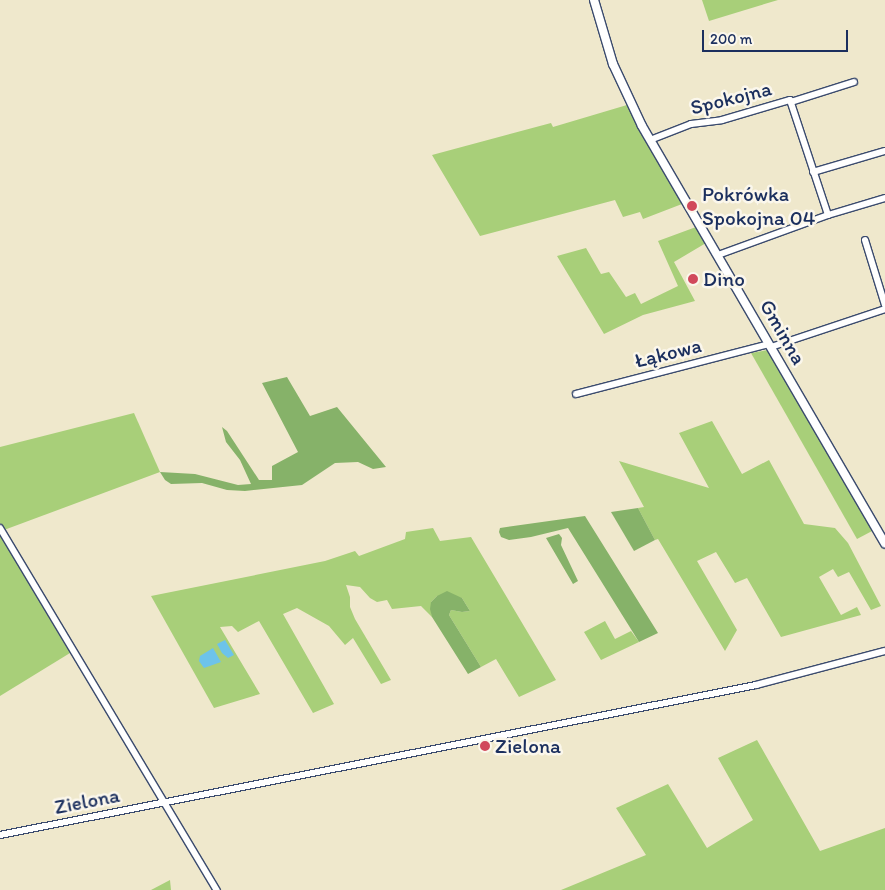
<!DOCTYPE html>
<meta charset="utf-8">
<style>
body{margin:0}
#map{position:relative;width:885px;height:890px;overflow:hidden;background:#efe8cc;font-family:Itim,sans-serif}
div>[style]{position:absolute}
[style*='--x']{left:calc(var(--x)*1px);top:calc(var(--y)*1px);width:calc(var(--w)*1px);rotate:calc(var(--a)*1deg)}
.green>*{inset:0;background:#a8cf79}
.forest>*{inset:0;background:#86b269}
.water>*{inset:0;background:#6dc3ea}
.roads{filter:drop-shadow(1px 0 #3b4b6e) drop-shadow(-1px 0 #3b4b6e) drop-shadow(0 1px #3b4b6e) drop-shadow(0 -1px #3b4b6e)}
.minor>*{height:6px;margin:-3px;padding:0 3px;transform-origin:3px;border-radius:3px;background:#fff}
.major>*{height:8px;margin:-4px;padding:0 4px;transform-origin:4px;border-radius:4px;background:#fff}
.dots>*{width:14px;height:14px;translate:-50% -50%;box-sizing:border-box;border:2px solid #fbf7ec;border-radius:50%}
span{translate:-50% -50%;white-space:nowrap;text-align:center;line-height:1.15;-webkit-text-stroke:5px #fbf7ec;paint-order:stroke}
.street-label{font-size:21px;color:#1b2f5e}
.poi-label{font-size:21px;color:#1b2f5e}
.left{translate:0 -50%;text-align:left}
.scale{position:absolute;left:702px;top:30px;width:146px;height:22px;box-sizing:border-box;border:2px solid #1b2f5e;border-top:0;padding-left:6px;font-size:15px;line-height:18px;white-space:nowrap;color:#1b2f5e;-webkit-text-stroke:4px #fbf7ec;paint-order:stroke}
</style>
<div id="map">
<div class="green">
<div style="clip-path:polygon(702px 0,778px 0,709px 21px)"></div>
<div style="clip-path:polygon(627px 105px,682px 204px,643px 219px,640px 212px,623px 217px,615px 200px,480px 236px,432px 155px,551px 123px,553px 127px)"></div>
<div style="clip-path:polygon(696px 227px,706px 243px,674px 262px,695px 301px,643px 315px,604px 334px,557px 256px,586px 248px,601px 274px,609px 272px,626px 297px,635px 293px,641px 304px,678px 286px,658px 241px)"></div>
<div style="clip-path:polygon(768px 350px,874px 530px,857px 539px,751px 353px)"></div>
<div style="clip-path:polygon(134px 413px,160px 472px,4px 530px,0 523px,0 447px)"></div>
<div style="clip-path:polygon(712px 421px,742px 474px,769px 460px,804px 524px,835px 528px,848px 543px,881px 606px,871px 610px,849px 572px,838px 577px,833px 569px,819px 577px,841px 615px,857px 607px,861px 615px,781px 637px,747px 578px,735px 583px,716px 552px,697px 561px,737px 630px,725px 651px,658px 539px,655px 540px,638px 508px,644px 507px,619px 461px,709px 488px,679px 433px)"></div>
<div style="clip-path:polygon(433px 528px,440px 541px,471px 537px,556px 680px,519px 697px,496px 659px,481px 667px,449px 615px,451px 610px,462px 612px,470px 611px,462px 598px,437px 596px,431px 602px,432px 617px,421px 606px,392px 609px,387px 600px,377px 602px,370px 598px,360px 587px,346px 585px,350px 597px,350px 607px,355px 619px,391px 680px,381px 684px,353px 638px,345px 645px,329px 626px,297px 608px,283px 614px,334px 704px,313px 713px,259px 621px,238px 632px,232px 626px,220px 627px,260px 694px,214px 708px,151px 596px,325px 561px,355px 551px,359px 556px,405px 539px,406px 532px)"></div>
<div style="clip-path:polygon(0 535px,70px 653px,0 696px)"></div>
<div style="clip-path:polygon(605px 621px,615px 639px,631px 631px,639px 642px,601px 660px,584px 632px)"></div>
<div style="clip-path:polygon(757px 740px,820px 851px,885px 828px,885px 890px,561px 890px,646px 855px,616px 808px,668px 784px,707px 848px,753px 820px,718px 758px)"></div>
<div style="clip-path:polygon(170px 880px,171px 890px,151px 890px)"></div>
</div>
<div class="forest">
<div style="clip-path:polygon(287px 377px,310px 416px,337px 407px,386px 467px,373px 469px,358px 462px,335px 463px,302px 485px,245px 491px,227px 490px,202px 483px,171px 484px,165px 480px,160px 472px,195px 474px,238px 485px,251px 484px,240px 460px,226px 442px,222px 427px,227px 431px,259px 480px,272px 480px,272px 466px,298px 452px,262px 383px)"></div>
<div style="clip-path:polygon(638px 508px,655px 540px,634px 551px,611px 512px)"></div>
<div style="clip-path:polygon(585px 516px,658px 633px,639px 642px,568px 528px,531px 537px,509px 540px,501px 537px,499px 532px,500px 528px)"></div>
<div style="clip-path:polygon(559px 534px,562px 538px,561px 545px,578px 581px,573px 584px,546px 538px)"></div>
<div style="clip-path:polygon(447px 591px,462px 598px,470px 611px,462px 612px,451px 610px,449px 615px,481px 667px,468px 674px,432px 617px,430px 609px,431px 602px,437px 596px)"></div>
</div>
<div class="water">
<div style="clip-path:polygon(225px 640px,234px 655px,228px 658px,222px 653px,217px 644px)"></div>
<div style="clip-path:polygon(213px 648px,221px 662px,204px 668px,199px 661px,200px 656px)"></div>
</div>
<div class="roads">
<div class="minor">
<div style="--x:791;--y:102;--w:66;--a:-17.6"></div>
<div style="--x:650;--y:140;--w:44;--a:-21.3"></div>
<div style="--x:691;--y:124;--w:31;--a:-7"></div>
<div style="--x:722;--y:120;--w:71;--a:-16.4"></div>
<div style="--x:790;--y:100;--w:121;--a:71.7"></div>
<div style="--x:813;--y:172;--w:75;--a:-16.3"></div>
<div style="--x:865;--y:240;--w:68;--a:72.9"></div>
<div style="--x:718;--y:255;--w:117;--a:-20"></div>
<div style="--x:828;--y:215;--w:59;--a:-16.6"></div>
<div style="--x:771;--y:347;--w:120;--a:-18.4"></div>
<div style="--x:576;--y:394;--w:199;--a:-14.5"></div>
<div style="--x:0;--y:528;--w:422;--a:59.1"></div>
<div style="--x:0;--y:835;--w:771;--a:-11.22"></div>
<div style="--x:756;--y:685;--w:133;--a:-14.8"></div>
</div>
<div class="major">
<div style="--x:594;--y:0;--w:67;--a:73.5"></div>
<div style="--x:613;--y:64;--w:68;--a:64.9"></div>
<div style="--x:642;--y:126;--w:483;--a:59.8"></div>
</div>
</div>
<div class="dots">
<div style="left:692px;top:206px;background:#d1495b"></div>
<div style="left:693px;top:279px;background:#d1495b"></div>
<div style="left:485px;top:746px;background:#d1495b"></div>
</div>
<div class="street-label">
<span style="left:731px;top:98px;rotate:-14deg">Spokojna</span>
<span style="left:783px;top:332px;rotate:60deg">Gminna</span>
<span style="left:668px;top:353px;rotate:-14deg">Łąkowa</span>
<span style="left:87px;top:801px;rotate:-11deg">Zielona</span>
</div>
<div class="poi-label">
<span class="left" style="left:702px;top:206px">Pokrówka<br>Spokojna 04</span>
<span class="left" style="left:703px;top:279px">Dino</span>
<span class="left" style="left:495px;top:746px">Zielona</span>
</div>
<div class="scale">200 m</div>
</div>
